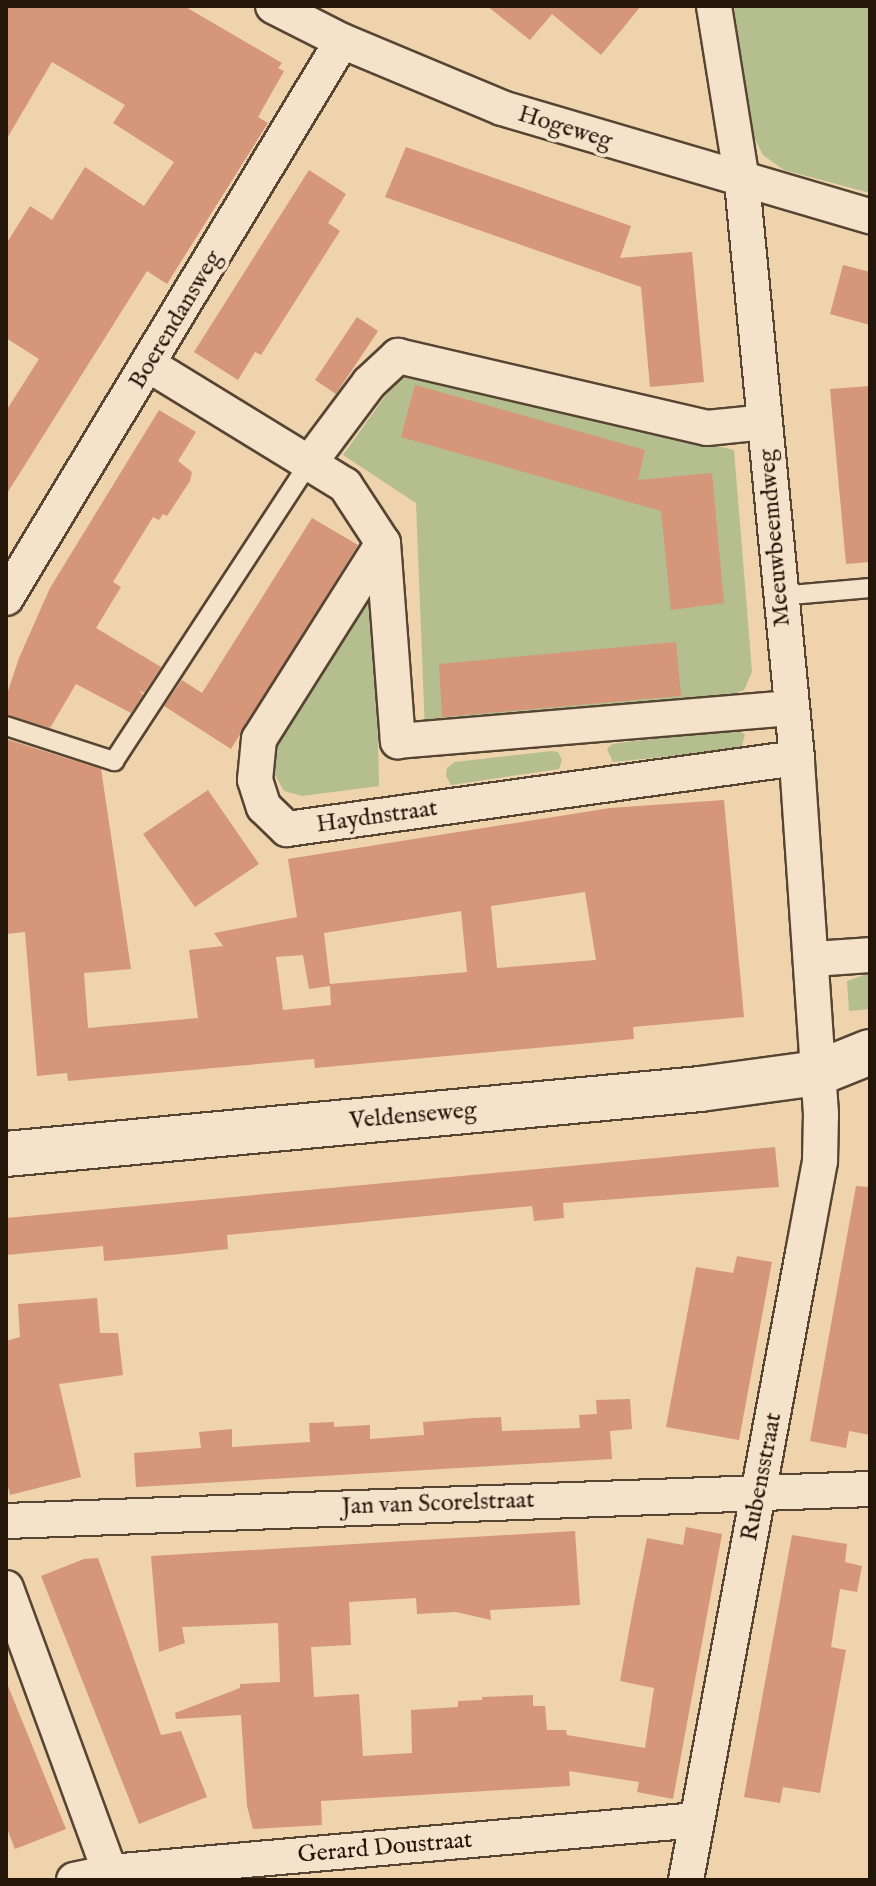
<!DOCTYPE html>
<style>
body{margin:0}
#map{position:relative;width:876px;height:1886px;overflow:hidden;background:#eed3ad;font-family:"IM FELL English",serif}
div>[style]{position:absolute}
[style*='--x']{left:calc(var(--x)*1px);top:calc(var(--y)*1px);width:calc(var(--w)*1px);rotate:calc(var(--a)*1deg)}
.green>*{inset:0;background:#b4be8e}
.building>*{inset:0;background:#d5967a}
.roads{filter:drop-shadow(2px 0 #574533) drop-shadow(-2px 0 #574533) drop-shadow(0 2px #574533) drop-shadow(0 -2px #574533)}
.service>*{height:18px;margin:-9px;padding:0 9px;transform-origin:9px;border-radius:9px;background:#f4e2ca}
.minor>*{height:34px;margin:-17px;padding:0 17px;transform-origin:17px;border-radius:17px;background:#f4e2ca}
.tertiary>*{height:44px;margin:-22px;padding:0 22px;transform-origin:22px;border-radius:22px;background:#f4e2ca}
span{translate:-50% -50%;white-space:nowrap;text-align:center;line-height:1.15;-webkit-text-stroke:8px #f4e2ca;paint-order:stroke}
.street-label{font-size:24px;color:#25160a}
.frame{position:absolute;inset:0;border:8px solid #25160a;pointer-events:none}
</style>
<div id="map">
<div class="green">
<div style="clip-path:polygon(734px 6px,870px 6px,870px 193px,784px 170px,763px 155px,751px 131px)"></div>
<div style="clip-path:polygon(403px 371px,734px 450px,752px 672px,744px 690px,731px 695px,425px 731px,416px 503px,343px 455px)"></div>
<div style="clip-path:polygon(374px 576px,379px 786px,302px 796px,284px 791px,269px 764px,276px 736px)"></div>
<div style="clip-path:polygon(736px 728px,745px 735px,741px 749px,613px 762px,607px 749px,612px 744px)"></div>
<div style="clip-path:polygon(552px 751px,558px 752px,562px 760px,559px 769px,451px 785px,446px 776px,447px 768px,455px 762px)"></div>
<div style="clip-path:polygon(870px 973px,870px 1009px,849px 1011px,847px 981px)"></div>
</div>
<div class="building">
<div style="clip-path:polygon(6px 6px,184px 6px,282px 63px,278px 68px,284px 71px,258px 117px,268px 123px,167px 284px,147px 271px,6px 495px,6px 411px,39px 359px,6px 338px,6px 244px,30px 206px,52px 220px,85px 167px,144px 206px,174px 162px,113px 123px,125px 105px,52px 62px,6px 140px)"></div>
<div style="clip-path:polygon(487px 6px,641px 6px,601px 55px,552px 14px,530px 40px)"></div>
<div style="clip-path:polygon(406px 147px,631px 226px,620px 258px,692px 252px,704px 382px,650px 387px,641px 287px,385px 197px)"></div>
<div style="clip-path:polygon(309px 170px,346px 194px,328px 223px,340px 231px,261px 355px,255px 352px,238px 380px,194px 352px)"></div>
<div style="clip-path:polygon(843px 265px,870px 272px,870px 325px,830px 314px)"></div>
<div style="clip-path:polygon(357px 317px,378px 331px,336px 394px,315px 380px)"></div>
<div style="clip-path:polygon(415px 385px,645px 450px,638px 480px,712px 473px,724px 603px,671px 610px,661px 511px,401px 437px)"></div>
<div style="clip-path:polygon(870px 386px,870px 562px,846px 564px,830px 389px)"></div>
<div style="clip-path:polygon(159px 410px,196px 432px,178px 461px,192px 472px,190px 481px,167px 516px,163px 514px,159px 520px,153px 517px,113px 582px,121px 587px,96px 628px,161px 667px,144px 693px,139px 690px,143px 695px,131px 713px,76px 684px,50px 728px,6px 714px,6px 697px,19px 658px,50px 588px)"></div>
<div style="clip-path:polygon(312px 518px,358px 545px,231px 749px,164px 706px,182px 680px,202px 693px)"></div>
<div style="clip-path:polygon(676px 642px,681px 696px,442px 717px,439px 664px)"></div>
<div style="clip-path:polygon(evenodd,6px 739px,101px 769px,131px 969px,84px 973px,88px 1028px,198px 1018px,189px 950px,223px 946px,214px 933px,297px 917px,288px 859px,610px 808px,724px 800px,744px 1017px,633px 1027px,634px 1039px,315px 1068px,314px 1059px,68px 1081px,67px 1073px,37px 1076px,25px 932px,6px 934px,6px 739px,585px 892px,596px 960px,497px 968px,491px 906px,585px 892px,6px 739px,461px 911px,467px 972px,330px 984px,324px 933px,461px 911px,6px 739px,303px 955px,309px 989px,330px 986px,331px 1005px,283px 1010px,276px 957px,303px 955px)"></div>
<div style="clip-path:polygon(208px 790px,259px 864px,195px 907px,143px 834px)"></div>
<div style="clip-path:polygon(775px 1147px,779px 1187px,563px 1203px,564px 1218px,534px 1221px,532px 1206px,227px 1235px,228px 1249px,170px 1255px,104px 1261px,103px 1246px,6px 1255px,6px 1218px)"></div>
<div style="clip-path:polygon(856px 1186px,870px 1187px,870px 1435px,849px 1431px,846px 1448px,810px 1441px)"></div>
<div style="clip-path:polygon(737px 1256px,772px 1262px,739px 1440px,666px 1427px,696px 1267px,733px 1273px)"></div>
<div style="clip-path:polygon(97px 1298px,100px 1333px,118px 1333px,123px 1375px,59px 1384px,81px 1477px,10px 1495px,6px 1478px,6px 1341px,20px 1337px,18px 1304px)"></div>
<div style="clip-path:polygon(630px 1399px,632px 1429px,610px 1431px,612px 1459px,136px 1487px,134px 1453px,201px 1448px,199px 1432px,232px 1429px,232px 1447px,310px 1442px,309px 1423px,334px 1422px,334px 1427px,370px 1425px,370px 1439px,424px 1435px,423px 1422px,475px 1418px,501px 1417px,502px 1431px,580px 1428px,579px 1415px,597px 1414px,596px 1400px)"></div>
<div style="clip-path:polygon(686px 1527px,722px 1534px,673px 1799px,637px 1792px,639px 1782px,569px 1771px,570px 1786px,321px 1801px,322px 1825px,253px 1829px,247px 1806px,241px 1715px,176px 1719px,175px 1713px,240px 1688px,240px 1684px,280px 1682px,278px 1623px,182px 1627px,185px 1643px,159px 1652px,151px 1556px,575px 1531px,580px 1605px,490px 1610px,491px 1620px,456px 1612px,417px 1614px,416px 1598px,349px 1602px,351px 1645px,311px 1647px,314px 1697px,359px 1694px,363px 1756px,412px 1753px,411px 1710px,458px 1707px,458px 1701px,482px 1700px,482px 1697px,533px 1695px,533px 1706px,545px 1706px,547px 1730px,566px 1730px,567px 1735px,645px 1748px,654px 1688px,620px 1681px,633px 1609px,647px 1538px,683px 1545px)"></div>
<div style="clip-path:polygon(792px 1535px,847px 1544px,845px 1562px,862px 1566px,857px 1592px,840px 1589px,831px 1647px,846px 1650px,820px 1793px,783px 1787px,780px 1803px,744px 1797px)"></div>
<div style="clip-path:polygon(98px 1558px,161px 1735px,181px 1731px,207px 1797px,139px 1824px,41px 1576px,84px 1559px)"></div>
<div style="clip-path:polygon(6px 1681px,66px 1829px,15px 1849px,6px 1826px)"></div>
</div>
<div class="roads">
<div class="service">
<div style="--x:780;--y:596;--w:90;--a:-5.1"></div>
<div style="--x:6;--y:726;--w:114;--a:18"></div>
<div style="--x:114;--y:761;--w:358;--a:-56.8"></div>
</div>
<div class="minor">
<div style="--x:273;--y:6;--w:77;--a:26.9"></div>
<div style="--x:342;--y:41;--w:173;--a:22.7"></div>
<div style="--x:502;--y:108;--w:384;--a:16.4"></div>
<div style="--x:149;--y:365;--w:230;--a:31.5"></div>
<div style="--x:345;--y:485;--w:69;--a:56.8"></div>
<div style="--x:383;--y:543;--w:199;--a:85.7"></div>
<div style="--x:398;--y:741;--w:395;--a:-4.8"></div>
<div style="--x:310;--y:462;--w:99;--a:-53.2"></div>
<div style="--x:369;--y:383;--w:40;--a:-43"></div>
<div style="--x:398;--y:356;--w:317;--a:13.1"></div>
<div style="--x:707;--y:428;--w:58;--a:-5.9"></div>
<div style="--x:383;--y:543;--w:232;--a:122.3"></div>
<div style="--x:259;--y:739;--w:41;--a:95.6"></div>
<div style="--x:255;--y:780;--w:28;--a:72"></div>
<div style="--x:264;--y:807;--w:32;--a:44"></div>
<div style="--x:287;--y:829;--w:515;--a:-7.93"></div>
<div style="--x:6;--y:598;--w:650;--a:-58.9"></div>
<div style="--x:813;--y:959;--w:57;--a:-4"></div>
<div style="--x:6;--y:1521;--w:865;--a:-2.12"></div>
<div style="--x:6;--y:1588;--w:311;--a:69.9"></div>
<div style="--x:74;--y:1880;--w:38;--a:-12"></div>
<div style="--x:111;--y:1872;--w:588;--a:-5.07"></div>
<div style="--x:686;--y:1880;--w:638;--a:-79.43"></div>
<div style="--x:803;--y:1253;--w:94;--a:-79.5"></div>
<div style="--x:820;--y:1161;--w:47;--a:-88.8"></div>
<div style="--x:821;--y:1114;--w:357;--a:-93.9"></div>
<div style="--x:797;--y:758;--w:580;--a:-95.45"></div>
<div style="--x:742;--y:181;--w:177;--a:-99.1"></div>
</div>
<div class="tertiary">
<div style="--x:6;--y:1154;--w:697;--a:-5.35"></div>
<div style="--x:700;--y:1089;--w:119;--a:-7.7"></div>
<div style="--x:818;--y:1073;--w:56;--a:-22"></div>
</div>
</div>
<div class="street-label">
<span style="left:565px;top:128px;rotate:17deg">Hogeweg</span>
<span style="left:176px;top:320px;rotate:-59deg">Boerendansweg</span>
<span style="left:775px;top:538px;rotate:-95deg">Meeuwbeemdweg</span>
<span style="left:377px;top:817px;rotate:-8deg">Haydnstraat</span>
<span style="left:413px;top:1116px;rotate:-5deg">Veldenseweg</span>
<span style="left:762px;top:1477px;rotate:-79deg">Rubensstraat</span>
<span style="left:438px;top:1504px;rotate:-2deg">Jan van Scorelstraat</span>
<span style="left:385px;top:1848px;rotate:-5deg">Gerard Doustraat</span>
</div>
<div class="frame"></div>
</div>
